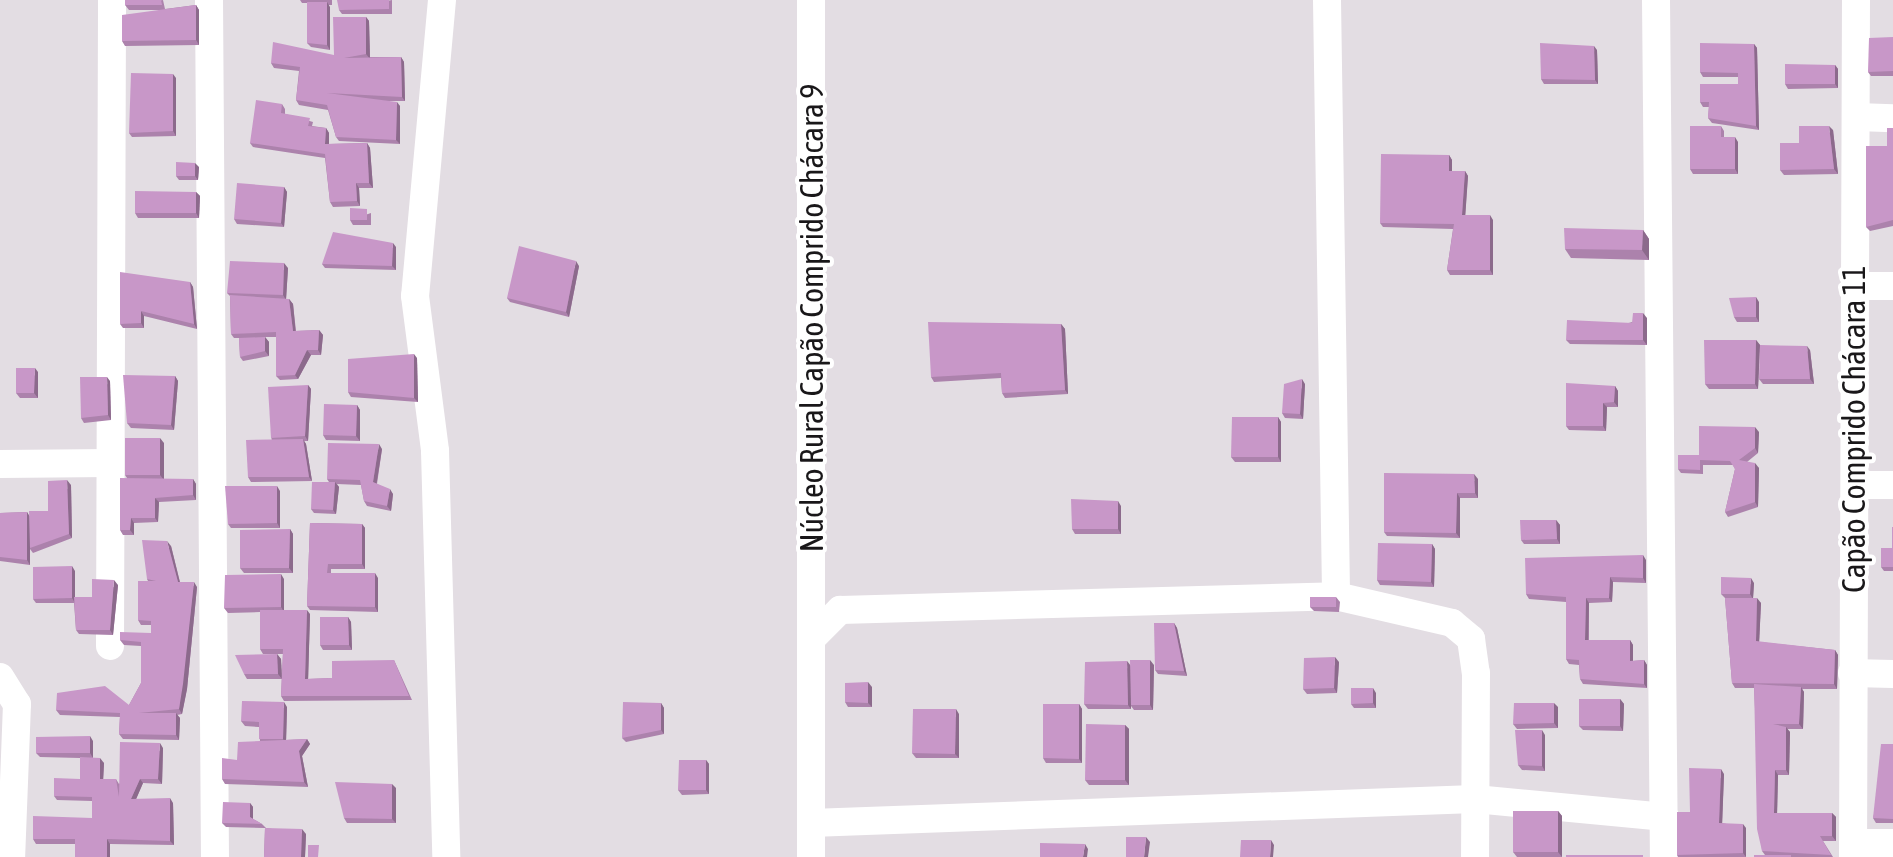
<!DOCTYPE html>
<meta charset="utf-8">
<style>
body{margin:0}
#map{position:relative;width:1893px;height:857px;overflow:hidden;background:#e3dde3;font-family:"Asap Condensed",sans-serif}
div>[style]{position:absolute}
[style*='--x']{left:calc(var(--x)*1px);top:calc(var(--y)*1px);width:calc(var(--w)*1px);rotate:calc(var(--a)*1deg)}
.minor>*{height:28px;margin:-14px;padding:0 14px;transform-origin:14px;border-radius:14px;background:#fff}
.wall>*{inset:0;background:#ac82ac}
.shaded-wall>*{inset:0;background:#8c6a8c}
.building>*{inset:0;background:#c897c8}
span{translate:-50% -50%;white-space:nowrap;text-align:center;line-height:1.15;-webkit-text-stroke:8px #fff;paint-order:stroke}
.street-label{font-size:32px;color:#191719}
</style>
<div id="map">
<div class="minor">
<div style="--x:209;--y:0;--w:857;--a:89.6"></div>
<div style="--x:442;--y:0;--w:297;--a:95.2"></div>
<div style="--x:415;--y:296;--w:156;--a:82.6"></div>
<div style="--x:435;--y:451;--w:406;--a:88.4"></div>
<div style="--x:811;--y:0;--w:857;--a:90"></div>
<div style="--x:1327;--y:0;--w:596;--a:89.13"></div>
<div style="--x:1656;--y:0;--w:857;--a:89.47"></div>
<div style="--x:1857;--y:117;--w:36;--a:2"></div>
<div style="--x:1855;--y:286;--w:38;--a:0"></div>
<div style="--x:0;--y:464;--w:110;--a:-0.5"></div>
<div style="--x:1855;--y:485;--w:38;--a:0"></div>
<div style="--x:814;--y:636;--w:37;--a:-45"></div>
<div style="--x:840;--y:610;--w:496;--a:-1.6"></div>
<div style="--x:1336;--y:596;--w:119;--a:13.1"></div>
<div style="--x:1452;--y:623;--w:25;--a:40"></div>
<div style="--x:1471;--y:639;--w:34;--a:82"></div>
<div style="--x:1476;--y:673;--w:184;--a:90.3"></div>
<div style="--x:110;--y:646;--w:646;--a:-89.82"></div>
<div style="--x:1852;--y:673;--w:41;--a:1.4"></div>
<div style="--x:0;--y:677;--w:32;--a:58"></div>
<div style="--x:17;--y:704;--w:153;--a:92.2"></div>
<div style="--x:811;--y:823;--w:664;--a:-2.07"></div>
<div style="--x:1475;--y:799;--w:191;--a:5.4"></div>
<div style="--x:1854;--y:843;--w:39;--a:0"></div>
<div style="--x:1853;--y:857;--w:857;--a:-89.8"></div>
</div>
<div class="wall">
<div style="clip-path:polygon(163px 0,165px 9px,196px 5px,199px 10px,199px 45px,125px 46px,122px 41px,160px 10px,129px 10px,125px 5px)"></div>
<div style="clip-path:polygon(300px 0,332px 0,332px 5px,329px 5px,330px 50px,311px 47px,307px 43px,307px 3px,302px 3px)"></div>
<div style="clip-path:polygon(392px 0,392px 14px,342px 14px,339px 10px)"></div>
<div style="clip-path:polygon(366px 17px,369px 21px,370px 57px,401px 57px,404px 62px,405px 101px,388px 101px,400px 106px,400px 144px,339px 141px,336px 137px,328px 110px,299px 105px,296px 100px,299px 71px,274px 68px,271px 63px,334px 55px)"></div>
<div style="clip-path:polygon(1893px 37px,1893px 76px,1871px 76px,1868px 72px)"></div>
<div style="clip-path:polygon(1754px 44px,1757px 48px,1759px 130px,1712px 123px,1708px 118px,1709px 107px,1703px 107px,1700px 102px,1738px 84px,1738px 77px,1703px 77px,1700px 72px)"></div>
<div style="clip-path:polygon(1597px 50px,1598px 84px,1544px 84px,1541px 79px)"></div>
<div style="clip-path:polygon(1835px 65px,1838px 69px,1838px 88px,1788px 89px,1785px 84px)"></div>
<div style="clip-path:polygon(176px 78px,176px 136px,132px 137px,129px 133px)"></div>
<div style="clip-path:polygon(282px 104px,285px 109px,285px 114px,313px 122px,312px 126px,326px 128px,329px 133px,329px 144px,367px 143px,370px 148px,373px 188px,359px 188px,360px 206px,333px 207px,330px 202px,325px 158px,253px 147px,250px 143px)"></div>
<div style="clip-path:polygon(1721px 126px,1724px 131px,1724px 137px,1738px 142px,1738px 174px,1693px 174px,1690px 169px)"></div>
<div style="clip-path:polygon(1893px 128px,1893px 226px,1870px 231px,1866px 227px,1887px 146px)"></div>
<div style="clip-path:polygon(1833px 130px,1838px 174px,1784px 175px,1780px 170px)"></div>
<div style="clip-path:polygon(1449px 155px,1452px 160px,1452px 171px,1465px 171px,1468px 176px,1465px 215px,1493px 220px,1493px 275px,1450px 275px,1447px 270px,1453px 229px,1383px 227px,1380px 223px)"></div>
<div style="clip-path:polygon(199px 167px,198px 180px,179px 180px,176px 176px)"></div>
<div style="clip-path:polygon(284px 187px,287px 192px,284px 227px,237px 224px,234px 219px)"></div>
<div style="clip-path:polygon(196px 192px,200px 196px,199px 218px,138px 218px,135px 213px)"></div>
<div style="clip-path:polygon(371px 213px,371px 225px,353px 225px,350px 220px)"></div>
<div style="clip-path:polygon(1643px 230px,1649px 239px,1649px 260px,1571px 258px,1565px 249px)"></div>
<div style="clip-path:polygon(396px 247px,396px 270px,325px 268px,322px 264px)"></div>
<div style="clip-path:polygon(579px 266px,569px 317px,510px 302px,507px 298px)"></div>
<div style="clip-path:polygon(288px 268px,286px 299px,289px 299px,293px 304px,296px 331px,319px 330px,323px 335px,321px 355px,311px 355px,298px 379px,280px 380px,276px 376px,276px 337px,265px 337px,269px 342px,269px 356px,243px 361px,240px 357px,239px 338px,234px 338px,231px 334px,230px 296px,227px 293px)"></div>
<div style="clip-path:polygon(190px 282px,193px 287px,197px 329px,144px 316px,144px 328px,123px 328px,120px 324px)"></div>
<div style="clip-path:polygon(1759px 302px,1759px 322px,1737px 322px,1734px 317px)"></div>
<div style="clip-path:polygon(1647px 318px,1647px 345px,1570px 344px,1566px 340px)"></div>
<div style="clip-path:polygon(1061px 324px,1065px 329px,1068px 394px,1005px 398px,1002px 393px,1001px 378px,934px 382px,931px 377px)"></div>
<div style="clip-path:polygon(1756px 340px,1760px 345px,1758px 389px,1709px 389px,1705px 384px)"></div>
<div style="clip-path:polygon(1810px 350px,1814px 384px,1763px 384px,1759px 379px)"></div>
<div style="clip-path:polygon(417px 358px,418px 402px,351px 397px,348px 392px)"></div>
<div style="clip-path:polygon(38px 372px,38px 398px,20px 398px,16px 393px)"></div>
<div style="clip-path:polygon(175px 376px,178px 381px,174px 430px,131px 428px,127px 423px)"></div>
<div style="clip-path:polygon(110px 381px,111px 420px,84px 423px,81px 418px)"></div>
<div style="clip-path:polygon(1305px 384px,1303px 419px,1285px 418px,1282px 413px)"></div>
<div style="clip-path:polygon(308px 385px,311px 389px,308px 441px,304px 441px,306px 444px,312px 481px,251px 482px,248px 477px,272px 439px,271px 438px)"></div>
<div style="clip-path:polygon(1615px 386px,1618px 391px,1618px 407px,1607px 407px,1606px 431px,1569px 430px,1566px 426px)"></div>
<div style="clip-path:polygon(357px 405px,360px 410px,360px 441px,326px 440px,323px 435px)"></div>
<div style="clip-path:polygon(1278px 417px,1281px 422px,1281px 462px,1235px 462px,1231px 457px)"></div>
<div style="clip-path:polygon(1759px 432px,1758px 453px,1747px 462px,1759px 468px,1758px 507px,1728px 517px,1725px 512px,1735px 469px,1733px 465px,1703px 465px,1703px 474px,1681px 473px,1678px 469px,1699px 455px)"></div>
<div style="clip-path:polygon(164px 443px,164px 479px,193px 479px,196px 484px,196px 500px,159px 502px,158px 522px,134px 523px,134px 535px,123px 535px,120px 530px,127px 478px,125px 475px)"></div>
<div style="clip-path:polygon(382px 449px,377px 484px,393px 494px,391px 511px,367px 506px,364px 501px,361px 485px,337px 484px,339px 487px,336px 514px,314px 513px,311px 509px,329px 482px,327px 479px)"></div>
<div style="clip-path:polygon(1478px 479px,1478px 498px,1460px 498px,1460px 538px,1387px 536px,1384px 532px)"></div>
<div style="clip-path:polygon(71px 485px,72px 538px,33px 553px,30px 549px,30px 565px,0 561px,0 513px,27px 512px,29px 516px,48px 511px)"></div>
<div style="clip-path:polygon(280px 491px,280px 528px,231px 528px,228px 524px)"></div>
<div style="clip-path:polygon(1121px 506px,1121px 534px,1075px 534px,1072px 529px)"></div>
<div style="clip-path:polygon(1556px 520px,1560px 525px,1560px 544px,1524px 544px,1521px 540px)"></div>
<div style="clip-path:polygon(310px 523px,362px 524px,365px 528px,365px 569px,331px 569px,331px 573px,378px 578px,378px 612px,310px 610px,307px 606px)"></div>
<div style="clip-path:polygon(1893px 527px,1893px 571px,1884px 571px,1881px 567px,1892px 548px)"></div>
<div style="clip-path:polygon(290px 529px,293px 534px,293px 573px,244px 573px,240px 568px)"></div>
<div style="clip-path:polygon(1432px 544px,1435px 549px,1434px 587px,1380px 585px,1377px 580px)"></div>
<div style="clip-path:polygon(171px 546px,180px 582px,197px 587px,187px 689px,182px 714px,177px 715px,180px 718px,179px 740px,123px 739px,119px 734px,120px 717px,60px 715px,56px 710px,129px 705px,141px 683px,141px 646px,124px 645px,120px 640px,151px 633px,151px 625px,141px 625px,138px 620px,148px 581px,147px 579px)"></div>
<div style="clip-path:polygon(1646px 560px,1646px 583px,1613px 582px,1612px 602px,1589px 603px,1589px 640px,1630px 640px,1633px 645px,1633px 661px,1644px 660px,1647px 665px,1647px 688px,1583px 684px,1580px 679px,1579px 665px,1569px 664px,1566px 659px,1566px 602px,1529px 599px,1526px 594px)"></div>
<div style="clip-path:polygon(75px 571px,75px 597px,92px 597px,118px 585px,113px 635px,79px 634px,76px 630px,74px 603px,36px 603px,33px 599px)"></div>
<div style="clip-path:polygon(284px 579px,284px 610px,310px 614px,308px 679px,332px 678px,394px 660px,412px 700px,284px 701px,281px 696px,283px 654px,263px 654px,260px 649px,260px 612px,228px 613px,224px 608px)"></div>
<div style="clip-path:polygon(1754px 583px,1753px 598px,1761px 603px,1759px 642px,1835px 650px,1838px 655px,1837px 689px,1802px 689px,1804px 692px,1803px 729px,1787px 729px,1790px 732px,1789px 775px,1778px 775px,1777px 813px,1832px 813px,1836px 817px,1836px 841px,1823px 841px,1833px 857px,1754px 857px,1765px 855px,1762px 851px,1754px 688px,1735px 688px,1732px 683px,1725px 598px,1721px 594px)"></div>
<div style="clip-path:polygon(1336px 597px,1340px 602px,1339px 612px,1314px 611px,1310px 607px)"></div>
<div style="clip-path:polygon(348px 617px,351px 622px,352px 650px,323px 650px,320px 645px)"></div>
<div style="clip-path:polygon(1174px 623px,1177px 628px,1187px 676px,1158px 674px,1155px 670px)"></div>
<div style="clip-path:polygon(277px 654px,281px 659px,282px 679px,247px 679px,244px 674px)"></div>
<div style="clip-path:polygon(1339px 662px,1337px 693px,1307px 694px,1303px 689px)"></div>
<div style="clip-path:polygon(1154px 665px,1153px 710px,1134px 710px,1131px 706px,1131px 709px,1088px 709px,1084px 704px,1130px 666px)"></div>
<div style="clip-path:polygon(872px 687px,872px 707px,848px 707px,845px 702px)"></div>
<div style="clip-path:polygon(1376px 693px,1376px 708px,1354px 708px,1351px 704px)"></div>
<div style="clip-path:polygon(1620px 699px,1624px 704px,1623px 731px,1583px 730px,1579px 726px)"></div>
<div style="clip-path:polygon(661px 703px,664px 708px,664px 734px,626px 742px,622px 738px)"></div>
<div style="clip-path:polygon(1079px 704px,1082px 709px,1082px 763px,1046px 763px,1043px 758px)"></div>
<div style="clip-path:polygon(287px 707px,286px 740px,307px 739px,310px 744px,302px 756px,308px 787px,225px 784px,222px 779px,237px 760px,260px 741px,259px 727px,245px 726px,241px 721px)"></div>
<div style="clip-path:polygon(1558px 707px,1558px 728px,1517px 729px,1513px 724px)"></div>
<div style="clip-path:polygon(959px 714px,959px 758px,916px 758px,912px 753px)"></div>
<div style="clip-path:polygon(1125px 725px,1129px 729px,1129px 785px,1089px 785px,1085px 780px)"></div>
<div style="clip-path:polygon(1545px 735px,1545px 771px,1522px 770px,1518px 765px)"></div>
<div style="clip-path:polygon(93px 741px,93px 758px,104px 763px,103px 779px,116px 779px,119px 784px,163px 748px,162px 784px,143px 783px,136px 799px,173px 803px,174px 845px,110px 844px,110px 857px,75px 857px,75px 844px,36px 844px,33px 839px,92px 818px,92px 801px,57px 800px,54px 796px,80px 779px,80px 758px,40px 757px,36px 753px)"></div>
<div style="clip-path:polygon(1893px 744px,1893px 823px,1876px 823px,1873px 818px)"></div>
<div style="clip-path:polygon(706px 760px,709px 764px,709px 794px,682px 795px,678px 790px)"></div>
<div style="clip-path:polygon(1724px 774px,1722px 823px,1746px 828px,1746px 857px,1678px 857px,1677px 855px,1690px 812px)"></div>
<div style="clip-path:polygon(396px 788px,396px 823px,347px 823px,344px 818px)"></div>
<div style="clip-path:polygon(250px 803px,253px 807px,253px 819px,262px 824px,266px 828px,306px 834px,305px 857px,264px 857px,265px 828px,226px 827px,222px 823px)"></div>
<div style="clip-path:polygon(1558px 811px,1562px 816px,1562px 857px,1517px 857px,1513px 852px)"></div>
</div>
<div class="shaded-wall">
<div style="clip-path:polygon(327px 2px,330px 7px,330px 50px,327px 45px)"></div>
<div style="clip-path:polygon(196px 5px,199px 10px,199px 45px,196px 40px)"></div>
<div style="clip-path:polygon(366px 17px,369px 21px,370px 59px,366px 54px)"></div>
<div style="clip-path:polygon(1754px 44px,1757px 48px,1759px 130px,1756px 126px)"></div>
<div style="clip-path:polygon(1594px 46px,1597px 50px,1598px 84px,1595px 80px)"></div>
<div style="clip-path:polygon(401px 57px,404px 62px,405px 101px,402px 97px)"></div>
<div style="clip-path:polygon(1835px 65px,1838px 69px,1838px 88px,1835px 84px)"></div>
<div style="clip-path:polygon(173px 74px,176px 78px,176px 136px,173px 131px)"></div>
<div style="clip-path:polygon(397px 102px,400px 106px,400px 144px,396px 140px)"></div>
<div style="clip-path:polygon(1829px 126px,1833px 130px,1838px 174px,1834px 169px)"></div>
<div style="clip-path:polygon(326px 128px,329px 133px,329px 149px,325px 144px)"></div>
<div style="clip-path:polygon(1735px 137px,1738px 142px,1738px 174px,1735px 169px)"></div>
<div style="clip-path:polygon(367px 143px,370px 148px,373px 188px,369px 183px)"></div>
<div style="clip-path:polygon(1449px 155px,1452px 160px,1452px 176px,1449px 171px)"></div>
<div style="clip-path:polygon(195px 163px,199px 167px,198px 180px,195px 176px)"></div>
<div style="clip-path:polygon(1465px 171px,1468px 176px,1465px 220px,1462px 215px)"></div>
<div style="clip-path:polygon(356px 183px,359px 188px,360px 206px,357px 201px)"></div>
<div style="clip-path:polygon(284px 187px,287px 192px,284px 227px,281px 223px)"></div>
<div style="clip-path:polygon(196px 192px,200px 196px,199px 218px,196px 213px)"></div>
<div style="clip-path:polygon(1490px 215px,1493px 220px,1493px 275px,1490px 270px)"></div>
<div style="clip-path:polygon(1643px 230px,1649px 239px,1649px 260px,1642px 250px)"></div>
<div style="clip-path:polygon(393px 243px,396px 247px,396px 270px,392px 266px)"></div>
<div style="clip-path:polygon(576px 261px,579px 266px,569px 317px,566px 312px)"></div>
<div style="clip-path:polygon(284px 263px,288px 268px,286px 300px,283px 295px)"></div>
<div style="clip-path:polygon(190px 282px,193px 287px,197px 329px,194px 324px)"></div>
<div style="clip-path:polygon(1756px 297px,1759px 302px,1759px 322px,1756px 317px)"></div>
<div style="clip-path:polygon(289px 299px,293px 304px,296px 336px,293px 331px)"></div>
<div style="clip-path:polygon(141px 311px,144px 316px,144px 328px,141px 323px)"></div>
<div style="clip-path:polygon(1643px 313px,1647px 318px,1647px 345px,1643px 340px)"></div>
<div style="clip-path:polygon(1061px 324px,1065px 329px,1068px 394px,1065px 390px)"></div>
<div style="clip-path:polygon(319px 330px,323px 335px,321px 355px,318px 350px)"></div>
<div style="clip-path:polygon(265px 337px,269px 342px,269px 356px,265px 351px)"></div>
<div style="clip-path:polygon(1756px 340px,1760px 345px,1758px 389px,1755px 384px)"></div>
<div style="clip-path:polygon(1807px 346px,1810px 350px,1814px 384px,1810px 379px)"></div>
<div style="clip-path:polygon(307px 350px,311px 355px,298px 379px,295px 375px)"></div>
<div style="clip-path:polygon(414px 354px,417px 358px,418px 402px,414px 398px)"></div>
<div style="clip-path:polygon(35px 368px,38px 372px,38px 398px,34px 393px)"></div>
<div style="clip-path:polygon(175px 376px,178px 381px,174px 430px,171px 425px)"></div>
<div style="clip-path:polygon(107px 377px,110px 381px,111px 420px,108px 415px)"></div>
<div style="clip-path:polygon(1302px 379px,1305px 384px,1303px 419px,1300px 414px)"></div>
<div style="clip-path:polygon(308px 385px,311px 389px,308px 441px,305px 436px)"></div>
<div style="clip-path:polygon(1615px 386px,1618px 391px,1618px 407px,1614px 402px)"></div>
<div style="clip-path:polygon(1603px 403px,1607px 407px,1606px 431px,1603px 426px)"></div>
<div style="clip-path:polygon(357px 405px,360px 410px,360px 441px,356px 436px)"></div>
<div style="clip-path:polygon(1278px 417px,1281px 422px,1281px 462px,1278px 457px)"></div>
<div style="clip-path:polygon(1755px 427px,1759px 432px,1758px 453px,1755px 448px)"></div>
<div style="clip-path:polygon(160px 438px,164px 443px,164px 480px,160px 475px)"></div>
<div style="clip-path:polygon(303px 439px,306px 444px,312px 481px,309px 477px)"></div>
<div style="clip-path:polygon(379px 444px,382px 449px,376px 487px,373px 482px)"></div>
<div style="clip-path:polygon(1755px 463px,1759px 468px,1758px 507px,1755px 502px)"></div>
<div style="clip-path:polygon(1474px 474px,1478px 479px,1478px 498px,1475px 493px)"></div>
<div style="clip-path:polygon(193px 479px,196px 484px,196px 500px,193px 495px)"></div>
<div style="clip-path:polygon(67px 480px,71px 485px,72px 538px,69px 534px)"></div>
<div style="clip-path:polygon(335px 482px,339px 487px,336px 514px,333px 510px)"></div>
<div style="clip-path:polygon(277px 486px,280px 491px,280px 528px,277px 523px)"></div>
<div style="clip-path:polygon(390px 489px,393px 494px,391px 511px,387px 506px)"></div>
<div style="clip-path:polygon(1457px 493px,1460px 498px,1460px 538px,1456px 533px)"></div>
<div style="clip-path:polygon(155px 498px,159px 502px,158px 522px,155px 518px)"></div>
<div style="clip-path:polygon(1118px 501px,1121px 506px,1121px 534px,1118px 529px)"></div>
<div style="clip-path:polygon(27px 512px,30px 517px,30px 565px,27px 560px)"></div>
<div style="clip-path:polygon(131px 518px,134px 523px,134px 535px,130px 530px)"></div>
<div style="clip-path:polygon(1556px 520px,1560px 525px,1560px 544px,1557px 539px)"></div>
<div style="clip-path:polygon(362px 524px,365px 528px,365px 569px,362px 564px)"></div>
<div style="clip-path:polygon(290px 529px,293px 534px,293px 573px,289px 568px)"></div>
<div style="clip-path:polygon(167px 541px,171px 546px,181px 587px,178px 582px)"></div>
<div style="clip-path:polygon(1432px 544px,1435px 549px,1434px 587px,1431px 582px)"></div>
<div style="clip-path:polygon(1643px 555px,1646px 560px,1646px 583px,1643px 578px)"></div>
<div style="clip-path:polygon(72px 566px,75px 571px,75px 603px,72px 598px)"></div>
<div style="clip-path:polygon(375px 573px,378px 578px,378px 612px,375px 607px)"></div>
<div style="clip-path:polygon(281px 574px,284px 579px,284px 612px,281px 607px)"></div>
<div style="clip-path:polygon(1610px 577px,1613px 582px,1612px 602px,1609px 598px)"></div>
<div style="clip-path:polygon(1751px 578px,1754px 583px,1753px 599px,1750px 594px)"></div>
<div style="clip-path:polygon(114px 580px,118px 585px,113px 635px,110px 630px)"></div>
<div style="clip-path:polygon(194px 582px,197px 587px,187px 689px,182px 714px,179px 709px)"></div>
<div style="clip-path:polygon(1586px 598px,1589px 603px,1588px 644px,1585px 640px)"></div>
<div style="clip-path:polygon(1757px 598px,1761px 603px,1759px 646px,1756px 641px)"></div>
<div style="clip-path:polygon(307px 610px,310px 614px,308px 684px,305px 679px)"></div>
<div style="clip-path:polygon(348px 617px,351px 622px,352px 650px,349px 645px)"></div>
<div style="clip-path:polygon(1174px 623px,1177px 628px,1187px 676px,1184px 671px)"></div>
<div style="clip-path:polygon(1630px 640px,1633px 645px,1633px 665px,1630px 661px)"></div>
<div style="clip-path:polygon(1835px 650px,1838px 655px,1837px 689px,1834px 684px)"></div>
<div style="clip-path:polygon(277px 654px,281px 659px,282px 679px,278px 674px)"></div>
<div style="clip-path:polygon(1335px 657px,1339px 662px,1337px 693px,1334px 688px)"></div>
<div style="clip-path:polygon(1150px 660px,1154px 665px,1153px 710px,1150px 705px)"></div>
<div style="clip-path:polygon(1644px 660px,1647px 665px,1647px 688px,1644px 684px)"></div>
<div style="clip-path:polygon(1127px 661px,1131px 666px,1131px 709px,1128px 705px)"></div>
<div style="clip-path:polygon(868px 682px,872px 687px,872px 707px,868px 703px)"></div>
<div style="clip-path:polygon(1801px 687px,1804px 692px,1803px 729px,1799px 724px)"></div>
<div style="clip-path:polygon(1373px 688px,1376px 693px,1376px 708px,1373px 703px)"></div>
<div style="clip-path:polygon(1620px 699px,1624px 704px,1623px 731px,1620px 726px)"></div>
<div style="clip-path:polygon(284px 702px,287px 707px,286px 744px,283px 739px)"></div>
<div style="clip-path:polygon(661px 703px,664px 708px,664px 734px,661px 730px)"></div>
<div style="clip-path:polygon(1554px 703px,1558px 707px,1558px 728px,1554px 723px)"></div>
<div style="clip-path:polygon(1079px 704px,1082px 709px,1082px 763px,1079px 759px)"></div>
<div style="clip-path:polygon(956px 709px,959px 714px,959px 758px,955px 754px)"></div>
<div style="clip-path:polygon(176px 713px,180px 718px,179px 740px,176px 735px)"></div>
<div style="clip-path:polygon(1125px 725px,1129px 729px,1129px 785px,1125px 780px)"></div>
<div style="clip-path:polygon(1786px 727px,1790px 732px,1789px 775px,1786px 770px)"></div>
<div style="clip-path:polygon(1542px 730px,1545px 735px,1545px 771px,1542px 766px)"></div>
<div style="clip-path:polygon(90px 736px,93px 741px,93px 758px,90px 753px)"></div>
<div style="clip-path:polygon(307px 739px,310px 744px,302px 756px,308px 787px,304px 782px,299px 751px)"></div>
<div style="clip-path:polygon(160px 743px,163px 748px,162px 784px,158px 779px)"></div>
<div style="clip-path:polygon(100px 758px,104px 763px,103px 784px,100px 779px)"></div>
<div style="clip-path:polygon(706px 760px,709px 764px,709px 794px,706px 790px)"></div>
<div style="clip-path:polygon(1721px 769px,1724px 774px,1722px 828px,1719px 823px)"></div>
<div style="clip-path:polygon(1775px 770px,1778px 775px,1777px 817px,1774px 813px)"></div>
<div style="clip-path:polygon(140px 779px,143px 783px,134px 804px,131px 799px)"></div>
<div style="clip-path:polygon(392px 784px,396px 788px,396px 823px,392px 819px)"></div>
<div style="clip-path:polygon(170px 798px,173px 803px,174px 845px,170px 841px)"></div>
<div style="clip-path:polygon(250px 803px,253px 807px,253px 822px,250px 817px)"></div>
<div style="clip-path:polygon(1558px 811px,1562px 816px,1562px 857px,1558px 852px)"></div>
<div style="clip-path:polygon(1832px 813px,1836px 817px,1836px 841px,1832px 836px)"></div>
<div style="clip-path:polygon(1743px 824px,1746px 828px,1746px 857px,1743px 853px)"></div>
<div style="clip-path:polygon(302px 829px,306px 834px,305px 857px,301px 857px)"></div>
<div style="clip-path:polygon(1146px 837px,1150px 842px,1148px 857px,1144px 857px)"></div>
<div style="clip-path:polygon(107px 839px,110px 844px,110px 857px,107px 857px)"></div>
<div style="clip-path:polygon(1271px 840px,1274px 845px,1273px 857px,1270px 857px)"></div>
<div style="clip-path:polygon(1085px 844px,1088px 849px,1087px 857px,1083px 857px)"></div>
</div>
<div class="building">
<div style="clip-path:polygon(125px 0,161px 0,162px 5px,125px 5px)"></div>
<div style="clip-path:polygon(337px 0,389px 0,389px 9px,339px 10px)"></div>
<div style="clip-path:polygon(307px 2px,327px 2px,327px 45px,307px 43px)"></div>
<div style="clip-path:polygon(196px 5px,196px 40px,122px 41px,122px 15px)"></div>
<div style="clip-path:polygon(333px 17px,366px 17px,366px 54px,344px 58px,401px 57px,402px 97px,327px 93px,397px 102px,396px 140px,336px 137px,327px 105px,296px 100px,300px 67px,271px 63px,273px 42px,334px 55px)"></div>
<div style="clip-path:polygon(1893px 37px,1893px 71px,1868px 72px,1869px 38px)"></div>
<div style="clip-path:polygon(1540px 43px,1594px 46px,1595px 80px,1541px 79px)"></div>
<div style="clip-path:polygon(1700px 43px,1754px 44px,1756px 126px,1708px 118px,1709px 102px,1700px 102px,1700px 84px,1738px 84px,1738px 73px,1700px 72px)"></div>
<div style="clip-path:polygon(1785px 64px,1835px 65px,1835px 84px,1785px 84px)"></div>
<div style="clip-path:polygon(131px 73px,173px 74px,173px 131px,129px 133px)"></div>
<div style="clip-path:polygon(256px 100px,282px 104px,281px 113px,310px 118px,308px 126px,326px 128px,325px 144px,367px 143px,369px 183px,356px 183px,357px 201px,330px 202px,325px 154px,250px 143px)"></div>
<div style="clip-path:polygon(1690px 126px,1721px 126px,1721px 137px,1735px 137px,1735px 169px,1690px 169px)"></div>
<div style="clip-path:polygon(1799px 126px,1829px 126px,1834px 169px,1780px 170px,1780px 143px,1799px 143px)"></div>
<div style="clip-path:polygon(1887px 128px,1893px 128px,1893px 220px,1866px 227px,1866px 146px,1887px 146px)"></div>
<div style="clip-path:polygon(1381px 154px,1449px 155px,1449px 171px,1465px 171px,1462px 215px,1490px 215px,1490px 270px,1447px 270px,1454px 224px,1380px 223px)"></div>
<div style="clip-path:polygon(176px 162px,195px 163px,195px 176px,176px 176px)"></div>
<div style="clip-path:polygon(237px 183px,284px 187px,281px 223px,234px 219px)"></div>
<div style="clip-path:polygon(135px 191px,196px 192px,196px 213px,135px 213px)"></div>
<div style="clip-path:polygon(350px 208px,367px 209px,367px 220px,350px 220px)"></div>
<div style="clip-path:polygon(1564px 228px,1643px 230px,1642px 250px,1565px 249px)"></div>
<div style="clip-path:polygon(333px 232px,393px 243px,392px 266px,322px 264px)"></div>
<div style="clip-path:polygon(519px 246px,576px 261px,566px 312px,507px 298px)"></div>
<div style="clip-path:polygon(230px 261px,284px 263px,283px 295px,227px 293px)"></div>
<div style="clip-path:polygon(120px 272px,190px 282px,194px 324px,141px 311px,141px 323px,120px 324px)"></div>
<div style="clip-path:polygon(230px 295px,289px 299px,293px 331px,319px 330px,318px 350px,307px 350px,295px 375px,276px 376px,276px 332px,231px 334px)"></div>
<div style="clip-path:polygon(1756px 297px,1756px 317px,1734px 317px,1729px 298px)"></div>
<div style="clip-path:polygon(1633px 313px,1643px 313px,1643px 340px,1566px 340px,1567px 320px,1632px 323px)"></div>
<div style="clip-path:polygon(928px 322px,1061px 324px,1065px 390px,1002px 393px,1001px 373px,931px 377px)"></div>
<div style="clip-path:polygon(265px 337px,265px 351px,240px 357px,239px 338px)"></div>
<div style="clip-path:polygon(1704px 340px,1756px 340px,1755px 384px,1705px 384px)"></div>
<div style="clip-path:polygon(1760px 345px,1807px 346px,1810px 379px,1759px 379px)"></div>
<div style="clip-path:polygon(414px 354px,414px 398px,348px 392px,348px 359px)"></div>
<div style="clip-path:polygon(16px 368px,35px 368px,34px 393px,16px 393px)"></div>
<div style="clip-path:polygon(123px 375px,175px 376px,171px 425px,127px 423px)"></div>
<div style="clip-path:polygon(80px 377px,107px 377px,108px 415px,81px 418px)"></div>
<div style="clip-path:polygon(1302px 379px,1300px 414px,1282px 413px,1284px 384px)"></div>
<div style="clip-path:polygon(1566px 383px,1615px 386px,1614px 402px,1603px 403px,1603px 426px,1566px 426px)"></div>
<div style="clip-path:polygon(308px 385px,305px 436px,271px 438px,268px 387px)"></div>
<div style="clip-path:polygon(324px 404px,357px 405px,356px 436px,323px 435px)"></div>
<div style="clip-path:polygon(1232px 417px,1278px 417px,1278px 457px,1231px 457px)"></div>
<div style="clip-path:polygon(1699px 426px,1755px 427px,1755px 448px,1739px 460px,1755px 463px,1755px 502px,1725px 512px,1735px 469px,1730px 461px,1700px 460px,1700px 470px,1678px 469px,1678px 455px,1699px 455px)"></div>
<div style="clip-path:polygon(125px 438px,160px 438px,160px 475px,125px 475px)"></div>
<div style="clip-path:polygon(303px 439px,309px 477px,248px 477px,246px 440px)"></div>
<div style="clip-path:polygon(328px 443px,379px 444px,373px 482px,390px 489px,387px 506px,364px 501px,360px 480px,327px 479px)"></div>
<div style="clip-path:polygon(1384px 473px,1474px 474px,1475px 493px,1457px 493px,1456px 533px,1384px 532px)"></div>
<div style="clip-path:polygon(120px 478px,193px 479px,193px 495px,155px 498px,155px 518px,131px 518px,130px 530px,120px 530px)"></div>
<div style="clip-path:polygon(67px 480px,69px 534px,30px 548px,29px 511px,48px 511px,48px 481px)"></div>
<div style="clip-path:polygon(312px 482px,335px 482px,333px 510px,311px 509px)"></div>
<div style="clip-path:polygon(225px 486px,277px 486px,277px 523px,228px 524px)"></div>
<div style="clip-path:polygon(1071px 499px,1118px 501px,1118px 529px,1072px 529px)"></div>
<div style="clip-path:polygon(27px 512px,27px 560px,0 557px,0 513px)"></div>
<div style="clip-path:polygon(1520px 520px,1556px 520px,1557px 539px,1521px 540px)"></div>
<div style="clip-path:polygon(310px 523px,362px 524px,362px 564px,328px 564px,327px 573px,375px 573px,375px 607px,307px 606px)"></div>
<div style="clip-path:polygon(1892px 527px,1893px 527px,1893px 567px,1881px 567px,1881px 548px,1892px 548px)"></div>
<div style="clip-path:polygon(290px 529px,289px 568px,240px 568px,240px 530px)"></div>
<div style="clip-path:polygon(142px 540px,167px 541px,178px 582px,194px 582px,183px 684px,179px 709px,139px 713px,176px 713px,176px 735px,119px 734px,120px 713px,56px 710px,57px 693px,105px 686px,129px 705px,141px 683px,141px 642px,120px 640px,120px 632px,151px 633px,151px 621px,138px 620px,138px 581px,156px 581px,147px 579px)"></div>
<div style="clip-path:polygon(1378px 543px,1432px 544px,1431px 582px,1377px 580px)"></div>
<div style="clip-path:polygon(1643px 555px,1643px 578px,1610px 577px,1609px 598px,1586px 598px,1585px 640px,1630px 640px,1630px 661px,1644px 660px,1644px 684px,1580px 679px,1579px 660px,1566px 659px,1566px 597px,1526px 594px,1525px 558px)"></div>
<div style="clip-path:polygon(72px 566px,72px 598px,33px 599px,33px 567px)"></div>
<div style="clip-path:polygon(281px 574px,281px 607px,224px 608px,225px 575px)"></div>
<div style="clip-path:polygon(1721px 577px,1751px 578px,1750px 594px,1721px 594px)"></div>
<div style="clip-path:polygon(92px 579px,114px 580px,110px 630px,76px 630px,74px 597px,92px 597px)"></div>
<div style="clip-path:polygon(1310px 597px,1336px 597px,1336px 607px,1310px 607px)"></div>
<div style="clip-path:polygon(1725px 598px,1757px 598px,1756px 641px,1835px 650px,1834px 684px,1732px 683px)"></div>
<div style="clip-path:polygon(260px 610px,307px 610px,305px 679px,332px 678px,332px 661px,394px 660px,409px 696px,281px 696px,283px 649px,260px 649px)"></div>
<div style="clip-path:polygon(320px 617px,348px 617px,349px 645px,320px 645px)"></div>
<div style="clip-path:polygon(1154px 623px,1174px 623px,1184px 671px,1155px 670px)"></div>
<div style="clip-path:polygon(277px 654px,278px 674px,244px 674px,235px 655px)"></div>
<div style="clip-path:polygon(1335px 657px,1334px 688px,1303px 689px,1304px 658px)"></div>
<div style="clip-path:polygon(1130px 660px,1150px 660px,1150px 705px,1131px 705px)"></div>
<div style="clip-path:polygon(1127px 661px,1128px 705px,1084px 704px,1085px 662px)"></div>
<div style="clip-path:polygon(868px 682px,868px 703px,845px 702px,845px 683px)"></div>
<div style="clip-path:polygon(1754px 684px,1801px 687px,1799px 724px,1773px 724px,1786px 727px,1786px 770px,1775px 770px,1774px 813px,1832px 813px,1832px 836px,1820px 836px,1831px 855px,1762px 851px,1757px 829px)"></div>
<div style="clip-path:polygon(1351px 688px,1373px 688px,1373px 703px,1351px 704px)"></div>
<div style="clip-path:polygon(1579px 699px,1620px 699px,1620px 726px,1579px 726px)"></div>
<div style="clip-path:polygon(242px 701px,284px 702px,283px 739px,259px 739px,259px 722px,241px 721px)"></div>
<div style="clip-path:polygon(623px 702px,661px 703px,661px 730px,622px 738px)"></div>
<div style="clip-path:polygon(1514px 703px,1554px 703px,1554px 723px,1513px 724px)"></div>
<div style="clip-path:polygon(1043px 704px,1079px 704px,1079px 759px,1043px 758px)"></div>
<div style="clip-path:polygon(913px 709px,956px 709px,955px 754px,912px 753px)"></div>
<div style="clip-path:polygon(1086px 724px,1125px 725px,1125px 780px,1085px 780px)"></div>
<div style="clip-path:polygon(1515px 730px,1542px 730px,1542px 766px,1518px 765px)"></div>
<div style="clip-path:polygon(90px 736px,90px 753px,36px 753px,36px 737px)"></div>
<div style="clip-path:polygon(307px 739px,299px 751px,304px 782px,222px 779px,222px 758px,237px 760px,238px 742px)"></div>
<div style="clip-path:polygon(120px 742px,160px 743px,158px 779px,140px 779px,131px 799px,170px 798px,170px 841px,107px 839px,107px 857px,75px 857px,75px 839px,33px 839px,33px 816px,92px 818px,92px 797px,54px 796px,54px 778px,80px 779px,80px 757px,100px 758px,100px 779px,116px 779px,119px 797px)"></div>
<div style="clip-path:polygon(1881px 744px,1893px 744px,1893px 819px,1873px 818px)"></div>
<div style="clip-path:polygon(679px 760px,706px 760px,706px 790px,678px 790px)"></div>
<div style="clip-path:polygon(1689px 768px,1721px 769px,1719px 823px,1743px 824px,1743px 853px,1677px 855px,1677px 812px,1690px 812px)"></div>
<div style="clip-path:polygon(335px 782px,392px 784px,392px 819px,344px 818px)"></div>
<div style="clip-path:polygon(223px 802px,250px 803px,250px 817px,262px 824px,222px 823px)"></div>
<div style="clip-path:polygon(1513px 811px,1558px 811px,1558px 852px,1513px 852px)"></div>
<div style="clip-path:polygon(265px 828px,302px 829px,301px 857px,264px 857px)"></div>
<div style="clip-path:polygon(1126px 837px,1146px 837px,1144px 857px,1126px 857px)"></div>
<div style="clip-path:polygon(1241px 840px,1271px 840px,1270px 857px,1240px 857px)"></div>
<div style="clip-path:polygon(1040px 843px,1085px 844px,1083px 857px,1040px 857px)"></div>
<div style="clip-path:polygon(308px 845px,319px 845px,318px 857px,308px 857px)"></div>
<div style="clip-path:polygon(1566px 855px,1643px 855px,1643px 857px,1566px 857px)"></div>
<div style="clip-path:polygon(1754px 855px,1791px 855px,1791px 857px,1754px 857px)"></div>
</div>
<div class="street-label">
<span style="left:812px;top:318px;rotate:-90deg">Núcleo Rural Capão Comprido Chácara 9</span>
<span style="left:1854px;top:429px;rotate:-90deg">Capão Comprido Chácara 11</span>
</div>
</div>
